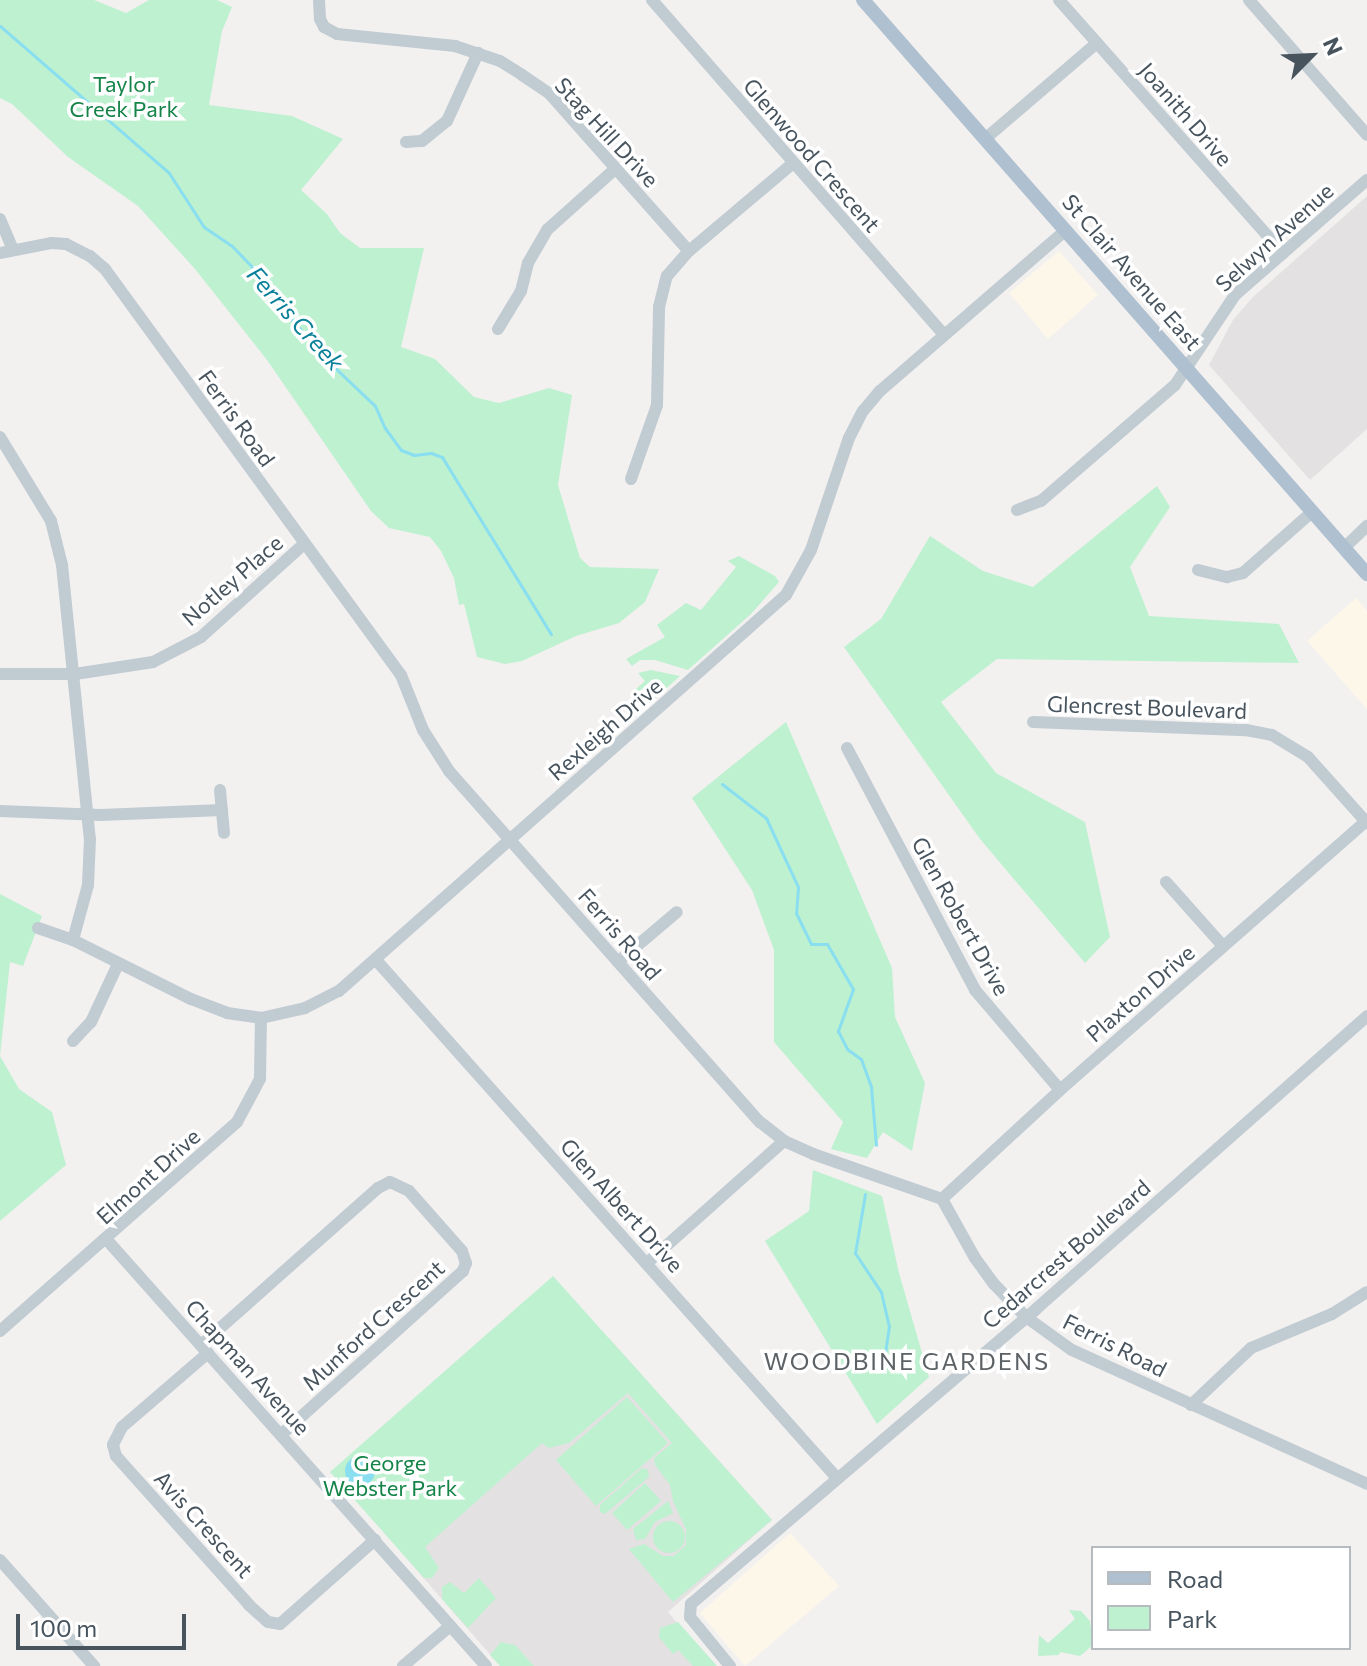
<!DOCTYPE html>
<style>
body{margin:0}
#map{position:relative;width:1367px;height:1666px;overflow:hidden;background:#f3f0f0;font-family:Commissioner,sans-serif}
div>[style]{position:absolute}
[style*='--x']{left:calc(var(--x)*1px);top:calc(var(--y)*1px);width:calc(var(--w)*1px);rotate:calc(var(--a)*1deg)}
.commercial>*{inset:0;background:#fdf7ea}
.education>*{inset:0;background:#e4e1e2}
.green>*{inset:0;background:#bdf1d0}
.round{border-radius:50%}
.water>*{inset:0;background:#89def0}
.stream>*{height:3px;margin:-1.5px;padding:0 1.5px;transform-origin:1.5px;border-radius:1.5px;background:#89def0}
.minor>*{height:12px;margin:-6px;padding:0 6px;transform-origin:6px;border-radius:6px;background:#c0cbd2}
.major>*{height:14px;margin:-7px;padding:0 7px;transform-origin:7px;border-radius:7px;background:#afc1d0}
span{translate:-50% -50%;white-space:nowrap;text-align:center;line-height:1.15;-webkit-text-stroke:7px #fff;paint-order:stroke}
.park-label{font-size:22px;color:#148448}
.street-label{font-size:22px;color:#47545e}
.water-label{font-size:24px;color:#08809a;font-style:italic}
.neighbourhood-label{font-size:24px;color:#5c6165;letter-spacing:2px}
.legend{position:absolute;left:1091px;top:1546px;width:260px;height:104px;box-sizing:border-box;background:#fff;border:2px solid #b5bbbf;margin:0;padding:10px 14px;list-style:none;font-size:24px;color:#47545e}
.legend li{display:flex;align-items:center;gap:16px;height:40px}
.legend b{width:40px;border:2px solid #b5bbbf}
.north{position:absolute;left:1271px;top:16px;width:80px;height:80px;-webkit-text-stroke:6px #fff;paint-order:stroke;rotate:66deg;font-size:22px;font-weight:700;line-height:32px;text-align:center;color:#47545e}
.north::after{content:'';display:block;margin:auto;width:28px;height:36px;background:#47545e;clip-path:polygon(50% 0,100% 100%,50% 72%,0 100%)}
.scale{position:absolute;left:16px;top:1614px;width:170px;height:36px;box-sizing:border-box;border:4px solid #47545e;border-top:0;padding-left:10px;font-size:24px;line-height:28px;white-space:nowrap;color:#47545e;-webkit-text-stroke:6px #fff;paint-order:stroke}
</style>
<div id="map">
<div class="commercial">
<div style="clip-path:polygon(1059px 251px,1098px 295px,1048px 339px,1009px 293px)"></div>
<div style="clip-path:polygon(1356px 598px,1367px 611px,1367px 709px,1307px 641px)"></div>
<div style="clip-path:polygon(790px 1533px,839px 1586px,745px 1666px,700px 1613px)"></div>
</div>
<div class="education">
<div style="clip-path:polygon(1367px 196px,1367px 429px,1310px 480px,1209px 365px,1233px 320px,1252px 298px)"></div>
<div style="clip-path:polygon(608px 1337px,772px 1520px,668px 1612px,714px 1666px,500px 1666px,401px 1552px)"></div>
</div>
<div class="green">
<div style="clip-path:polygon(0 0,94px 0,126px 13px,149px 0,217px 0,232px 7px,222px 31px,209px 105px,292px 116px,343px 139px,301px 190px,327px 214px,340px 233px,360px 248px,424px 248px,401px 347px,435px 359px,474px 397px,499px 403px,549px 388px,572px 395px,558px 485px,580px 558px,590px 567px,659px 569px,645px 602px,619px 623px,576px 636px,522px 661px,505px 664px,477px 657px,464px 604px,459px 605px,454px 578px,441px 551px,430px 537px,389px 528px,371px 511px,267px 360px,195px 269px,138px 206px,68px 157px,12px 104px,0 98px)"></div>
<div style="clip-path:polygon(1157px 486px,1170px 507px,1130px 567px,1149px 616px,1279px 624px,1299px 663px,997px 659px,941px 702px,996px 773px,1085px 822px,1110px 937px,1085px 963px,980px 839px,844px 647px,881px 619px,930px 536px,983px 571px,1033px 587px)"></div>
<div style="clip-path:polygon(739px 556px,775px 576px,779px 582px,751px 614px,688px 670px,655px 660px,640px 660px,632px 666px,626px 659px,665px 637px,657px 625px,686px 603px,701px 610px,736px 567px,728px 561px)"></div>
<div style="clip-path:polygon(651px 670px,680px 676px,649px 704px,636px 689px,645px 681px,638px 673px)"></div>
<div style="clip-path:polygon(786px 722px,892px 968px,895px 1017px,925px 1083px,912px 1151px,883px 1132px,867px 1158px,831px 1149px,843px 1122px,774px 1042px,774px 950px,752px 890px,692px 798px)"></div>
<div style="clip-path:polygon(0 894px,42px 916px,23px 966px,10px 962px,0 1056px,19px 1089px,52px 1112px,66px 1165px,0 1221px)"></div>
<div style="clip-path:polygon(813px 1170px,882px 1196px,899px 1273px,929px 1377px,877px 1424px,765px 1241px,809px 1211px)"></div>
<div style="clip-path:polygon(553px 1276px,772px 1520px,673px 1602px,629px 1549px,644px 1544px,663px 1556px,674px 1556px,686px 1545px,686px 1529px,673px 1501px,670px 1485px,655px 1465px,654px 1458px,672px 1443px,628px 1393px,569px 1443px,549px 1448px,542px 1443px,425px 1547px,439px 1568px,432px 1578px,424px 1578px,330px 1472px)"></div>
<div style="clip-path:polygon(627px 1397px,668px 1443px,596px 1506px,556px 1460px)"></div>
<div style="clip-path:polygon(642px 1468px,648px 1470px,649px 1477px,605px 1514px,600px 1512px,600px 1505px)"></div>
<div style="clip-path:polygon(645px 1483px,661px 1501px,627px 1530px,612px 1513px)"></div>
<div style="clip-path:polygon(668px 1501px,673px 1513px,655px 1522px,645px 1539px,636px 1540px,633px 1529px)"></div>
<div class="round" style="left:653px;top:1521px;width:32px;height:32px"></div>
<div style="clip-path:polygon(479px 1578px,496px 1598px,468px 1628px,442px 1599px,442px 1587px,450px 1582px,464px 1593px)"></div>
<div style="clip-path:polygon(1069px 1610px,1081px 1611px,1090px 1621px,1093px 1645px,1080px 1656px,1060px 1652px,1059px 1655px,1038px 1656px,1039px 1635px,1048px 1643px,1075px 1619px)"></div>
<div style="clip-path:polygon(678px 1622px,717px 1666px,693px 1666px,678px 1650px,673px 1654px,659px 1637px,660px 1628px)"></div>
<div style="clip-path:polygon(501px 1642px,515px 1645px,534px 1666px,500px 1666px,490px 1655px)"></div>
</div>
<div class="water">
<div class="round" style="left:345px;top:1456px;width:30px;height:30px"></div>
</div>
<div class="stream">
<div style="--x:0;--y:26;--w:224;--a:41"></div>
<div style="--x:169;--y:173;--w:64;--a:57.1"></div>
<div style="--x:204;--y:227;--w:32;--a:34"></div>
<div style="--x:231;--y:245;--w:33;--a:46"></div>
<div style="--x:254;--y:269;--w:31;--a:58"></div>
<div style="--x:270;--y:295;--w:94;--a:48.5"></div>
<div style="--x:332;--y:365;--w:59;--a:43.6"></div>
<div style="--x:375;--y:406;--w:24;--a:66"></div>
<div style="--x:385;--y:428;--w:27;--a:54"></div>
<div style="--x:401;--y:450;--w:14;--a:21"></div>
<div style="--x:414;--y:455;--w:17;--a:-7"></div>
<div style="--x:431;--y:453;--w:12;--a:20"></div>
<div style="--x:442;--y:457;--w:208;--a:58.4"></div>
<div style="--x:722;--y:784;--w:56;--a:37.7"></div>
<div style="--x:766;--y:818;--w:76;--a:65.1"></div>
<div style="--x:798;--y:887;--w:26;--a:94"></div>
<div style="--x:796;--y:913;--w:34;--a:64"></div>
<div style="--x:811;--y:944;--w:16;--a:0"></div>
<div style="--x:827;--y:944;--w:52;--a:60"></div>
<div style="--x:853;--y:989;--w:45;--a:109.7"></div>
<div style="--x:838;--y:1031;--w:20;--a:63"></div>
<div style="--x:847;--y:1049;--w:17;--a:36"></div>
<div style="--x:861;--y:1059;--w:30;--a:70"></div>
<div style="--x:871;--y:1087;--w:58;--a:85.1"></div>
<div style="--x:865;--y:1194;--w:60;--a:99.6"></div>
<div style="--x:855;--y:1253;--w:47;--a:56.3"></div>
<div style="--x:881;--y:1292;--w:35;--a:77"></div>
<div style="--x:889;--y:1326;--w:40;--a:98.5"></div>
</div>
<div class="minor">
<div style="--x:319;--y:0;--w:19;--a:87"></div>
<div style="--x:320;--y:19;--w:9;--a:63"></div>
<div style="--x:324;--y:27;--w:15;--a:28"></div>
<div style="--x:337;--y:34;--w:119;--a:5.8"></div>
<div style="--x:455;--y:46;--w:47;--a:18.4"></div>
<div style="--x:500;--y:61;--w:26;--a:32"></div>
<div style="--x:522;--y:75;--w:32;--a:34"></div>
<div style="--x:549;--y:93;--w:211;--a:48.5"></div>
<div style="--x:652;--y:0;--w:444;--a:48.9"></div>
<div style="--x:1059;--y:0;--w:338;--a:48.5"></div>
<div style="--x:1249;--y:0;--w:179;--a:48.8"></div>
<div style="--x:986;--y:138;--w:146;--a:-40.6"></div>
<div style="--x:406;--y:142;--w:16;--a:-4"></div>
<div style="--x:422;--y:141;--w:32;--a:-39"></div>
<div style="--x:447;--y:121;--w:75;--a:-65.5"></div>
<div style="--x:0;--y:219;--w:33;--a:67"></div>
<div style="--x:0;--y:253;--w:53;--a:-10.9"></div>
<div style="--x:52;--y:243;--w:14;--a:4"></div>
<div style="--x:66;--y:244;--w:27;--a:27"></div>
<div style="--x:90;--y:256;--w:20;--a:41"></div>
<div style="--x:105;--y:269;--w:502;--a:53.91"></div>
<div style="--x:401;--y:675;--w:59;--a:68.2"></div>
<div style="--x:423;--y:730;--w:49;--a:57.6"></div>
<div style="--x:449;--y:771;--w:469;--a:48.5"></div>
<div style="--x:760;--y:1122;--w:31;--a:38"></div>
<div style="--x:784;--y:1141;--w:32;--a:24"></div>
<div style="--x:813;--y:1154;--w:137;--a:19.2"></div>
<div style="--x:942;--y:1199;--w:68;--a:60.8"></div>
<div style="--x:975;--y:1258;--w:32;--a:54"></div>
<div style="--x:994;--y:1284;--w:46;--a:45.9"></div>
<div style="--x:1026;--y:1317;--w:57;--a:35.7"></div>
<div style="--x:1072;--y:1350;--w:324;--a:24.4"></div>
<div style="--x:498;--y:329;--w:44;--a:-58.8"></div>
<div style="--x:521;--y:291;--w:29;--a:-76"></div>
<div style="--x:528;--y:263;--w:39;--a:-60"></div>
<div style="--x:548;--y:229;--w:90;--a:-41.8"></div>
<div style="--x:0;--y:437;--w:98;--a:58.7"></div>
<div style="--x:51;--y:521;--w:45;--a:76"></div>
<div style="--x:62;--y:565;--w:275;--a:84.2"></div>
<div style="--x:90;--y:839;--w:46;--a:92.5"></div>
<div style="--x:88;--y:885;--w:57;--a:105.3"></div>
<div style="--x:631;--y:479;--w:78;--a:-70.6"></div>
<div style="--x:657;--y:405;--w:98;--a:-88.8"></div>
<div style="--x:659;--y:307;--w:32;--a:-76"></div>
<div style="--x:667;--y:276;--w:33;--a:-49"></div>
<div style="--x:689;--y:251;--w:135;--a:-40.2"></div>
<div style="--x:1017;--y:510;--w:26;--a:-21"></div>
<div style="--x:1041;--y:501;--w:177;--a:-40.9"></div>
<div style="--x:1175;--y:385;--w:108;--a:-56.3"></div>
<div style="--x:1235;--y:295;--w:175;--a:-41.1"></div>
<div style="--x:1344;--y:548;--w:32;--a:-44"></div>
<div style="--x:1198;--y:570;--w:30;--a:14"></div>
<div style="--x:1227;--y:577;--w:16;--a:-14"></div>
<div style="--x:1243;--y:573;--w:92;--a:-41.5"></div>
<div style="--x:0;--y:674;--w:75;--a:0"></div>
<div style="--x:75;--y:674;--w:79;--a:-8.7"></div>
<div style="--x:153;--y:662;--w:54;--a:-27.5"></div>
<div style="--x:201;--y:637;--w:139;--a:-42.1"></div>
<div style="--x:1033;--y:722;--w:213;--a:2.2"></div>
<div style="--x:1246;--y:730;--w:26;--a:11"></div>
<div style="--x:1272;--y:735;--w:42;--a:31.4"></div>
<div style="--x:1308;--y:757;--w:89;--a:48.2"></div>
<div style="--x:847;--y:748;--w:274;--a:62.1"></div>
<div style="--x:975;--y:990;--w:131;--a:49.6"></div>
<div style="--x:220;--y:790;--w:43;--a:84.7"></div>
<div style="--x:0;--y:811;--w:101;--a:2.3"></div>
<div style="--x:101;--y:815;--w:121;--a:-2.4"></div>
<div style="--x:1166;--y:882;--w:86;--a:48.3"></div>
<div style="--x:38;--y:928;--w:37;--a:19"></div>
<div style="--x:73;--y:940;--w:132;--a:26.6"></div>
<div style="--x:191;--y:999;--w:39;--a:21"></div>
<div style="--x:227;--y:1013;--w:34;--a:8"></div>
<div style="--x:261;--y:1018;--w:45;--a:-12.8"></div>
<div style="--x:305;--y:1008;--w:38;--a:-27"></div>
<div style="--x:339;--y:991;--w:597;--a:-41.54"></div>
<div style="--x:786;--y:595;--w:51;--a:-60.9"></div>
<div style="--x:811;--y:550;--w:118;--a:-71.3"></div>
<div style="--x:849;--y:438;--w:30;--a:-63"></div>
<div style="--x:863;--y:411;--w:26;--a:-50"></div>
<div style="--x:880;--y:391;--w:246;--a:-40.9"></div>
<div style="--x:376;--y:960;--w:693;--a:48.33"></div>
<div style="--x:618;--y:962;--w:77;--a:-40.3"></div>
<div style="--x:73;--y:1041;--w:26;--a:-47"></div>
<div style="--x:91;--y:1022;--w:64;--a:-65"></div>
<div style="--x:942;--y:1199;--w:161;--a:-42.7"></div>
<div style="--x:1060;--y:1090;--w:409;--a:-41.3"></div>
<div style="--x:107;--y:1240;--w:570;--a:48.34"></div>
<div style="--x:647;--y:1263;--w:183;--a:-41.7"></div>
<div style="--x:0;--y:1331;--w:316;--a:-41.4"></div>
<div style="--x:237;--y:1122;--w:49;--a:-61.9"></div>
<div style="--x:260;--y:1079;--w:61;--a:-89.1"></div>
<div style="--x:201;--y:1345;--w:237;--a:-41.6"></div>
<div style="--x:378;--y:1188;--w:13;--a:-27"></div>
<div style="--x:390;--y:1182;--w:21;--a:25"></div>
<div style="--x:409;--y:1191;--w:80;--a:48.5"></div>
<div style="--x:462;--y:1251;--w:13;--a:72"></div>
<div style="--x:466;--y:1263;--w:9;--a:111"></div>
<div style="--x:463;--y:1271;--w:244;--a:138"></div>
<div style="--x:208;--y:1353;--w:113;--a:139.3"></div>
<div style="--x:122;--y:1427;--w:20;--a:117"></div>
<div style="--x:113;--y:1445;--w:11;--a:75"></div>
<div style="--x:116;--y:1456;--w:200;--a:48.2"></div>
<div style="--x:249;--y:1605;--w:25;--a:42"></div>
<div style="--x:268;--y:1622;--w:12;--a:9"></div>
<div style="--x:280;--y:1624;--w:127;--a:-41.5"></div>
<div style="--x:1191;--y:1405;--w:83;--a:-43.5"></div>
<div style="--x:1251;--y:1348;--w:88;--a:-22.8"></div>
<div style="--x:1332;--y:1314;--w:41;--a:-32.2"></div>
<div style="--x:0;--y:1560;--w:142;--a:48.4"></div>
<div style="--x:403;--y:1666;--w:62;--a:-40.4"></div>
<div style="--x:730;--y:1666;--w:63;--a:-129.2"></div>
<div style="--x:690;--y:1617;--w:13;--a:-86"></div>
<div style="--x:691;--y:1604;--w:454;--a:-40.5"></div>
<div style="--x:1036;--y:1309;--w:442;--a:-41.5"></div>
</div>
<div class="major">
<div style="--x:863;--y:0;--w:764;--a:48.72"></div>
</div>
<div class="park-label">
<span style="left:124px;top:96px">Taylor<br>Creek Park</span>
<span style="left:390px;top:1475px">George<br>Webster Park</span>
</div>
<div class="street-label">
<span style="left:1186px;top:114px;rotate:49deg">Joanith Drive</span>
<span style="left:607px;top:132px;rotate:47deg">Stag Hill Drive</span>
<span style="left:812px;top:155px;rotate:49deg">Glenwood Crescent</span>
<span style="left:1274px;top:237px;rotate:-42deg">Selwyn Avenue</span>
<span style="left:1132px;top:272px;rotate:49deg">St Clair Avenue East</span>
<span style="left:237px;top:418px;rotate:54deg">Ferris Road</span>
<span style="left:232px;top:580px;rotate:-41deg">Notley Place</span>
<span style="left:1147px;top:707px;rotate:2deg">Glencrest Boulevard</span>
<span style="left:605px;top:729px;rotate:-41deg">Rexleigh Drive</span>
<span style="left:961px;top:916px;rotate:61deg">Glen Robert Drive</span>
<span style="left:620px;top:934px;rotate:49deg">Ferris Road</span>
<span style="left:1140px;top:993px;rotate:-41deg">Plaxton Drive</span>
<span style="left:148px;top:1176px;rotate:-42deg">Elmont Drive</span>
<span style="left:622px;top:1205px;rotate:48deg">Glen Albert Drive</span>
<span style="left:1066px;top:1254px;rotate:-41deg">Cedarcrest Boulevard</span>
<span style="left:373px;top:1325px;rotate:-42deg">Munford Crescent</span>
<span style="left:1115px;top:1345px;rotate:27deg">Ferris Road</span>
<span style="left:248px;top:1367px;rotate:48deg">Chapman Avenue</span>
<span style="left:204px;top:1524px;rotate:48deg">Avis Crescent</span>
</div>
<div class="water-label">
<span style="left:296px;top:318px;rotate:48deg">Ferris Creek</span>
</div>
<div class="neighbourhood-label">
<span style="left:907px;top:1361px">WOODBINE GARDENS</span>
</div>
<ul class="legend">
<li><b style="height:10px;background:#afc1d0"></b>Road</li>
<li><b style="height:22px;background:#bdf1d0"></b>Park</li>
</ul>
<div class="north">N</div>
<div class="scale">100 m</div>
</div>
